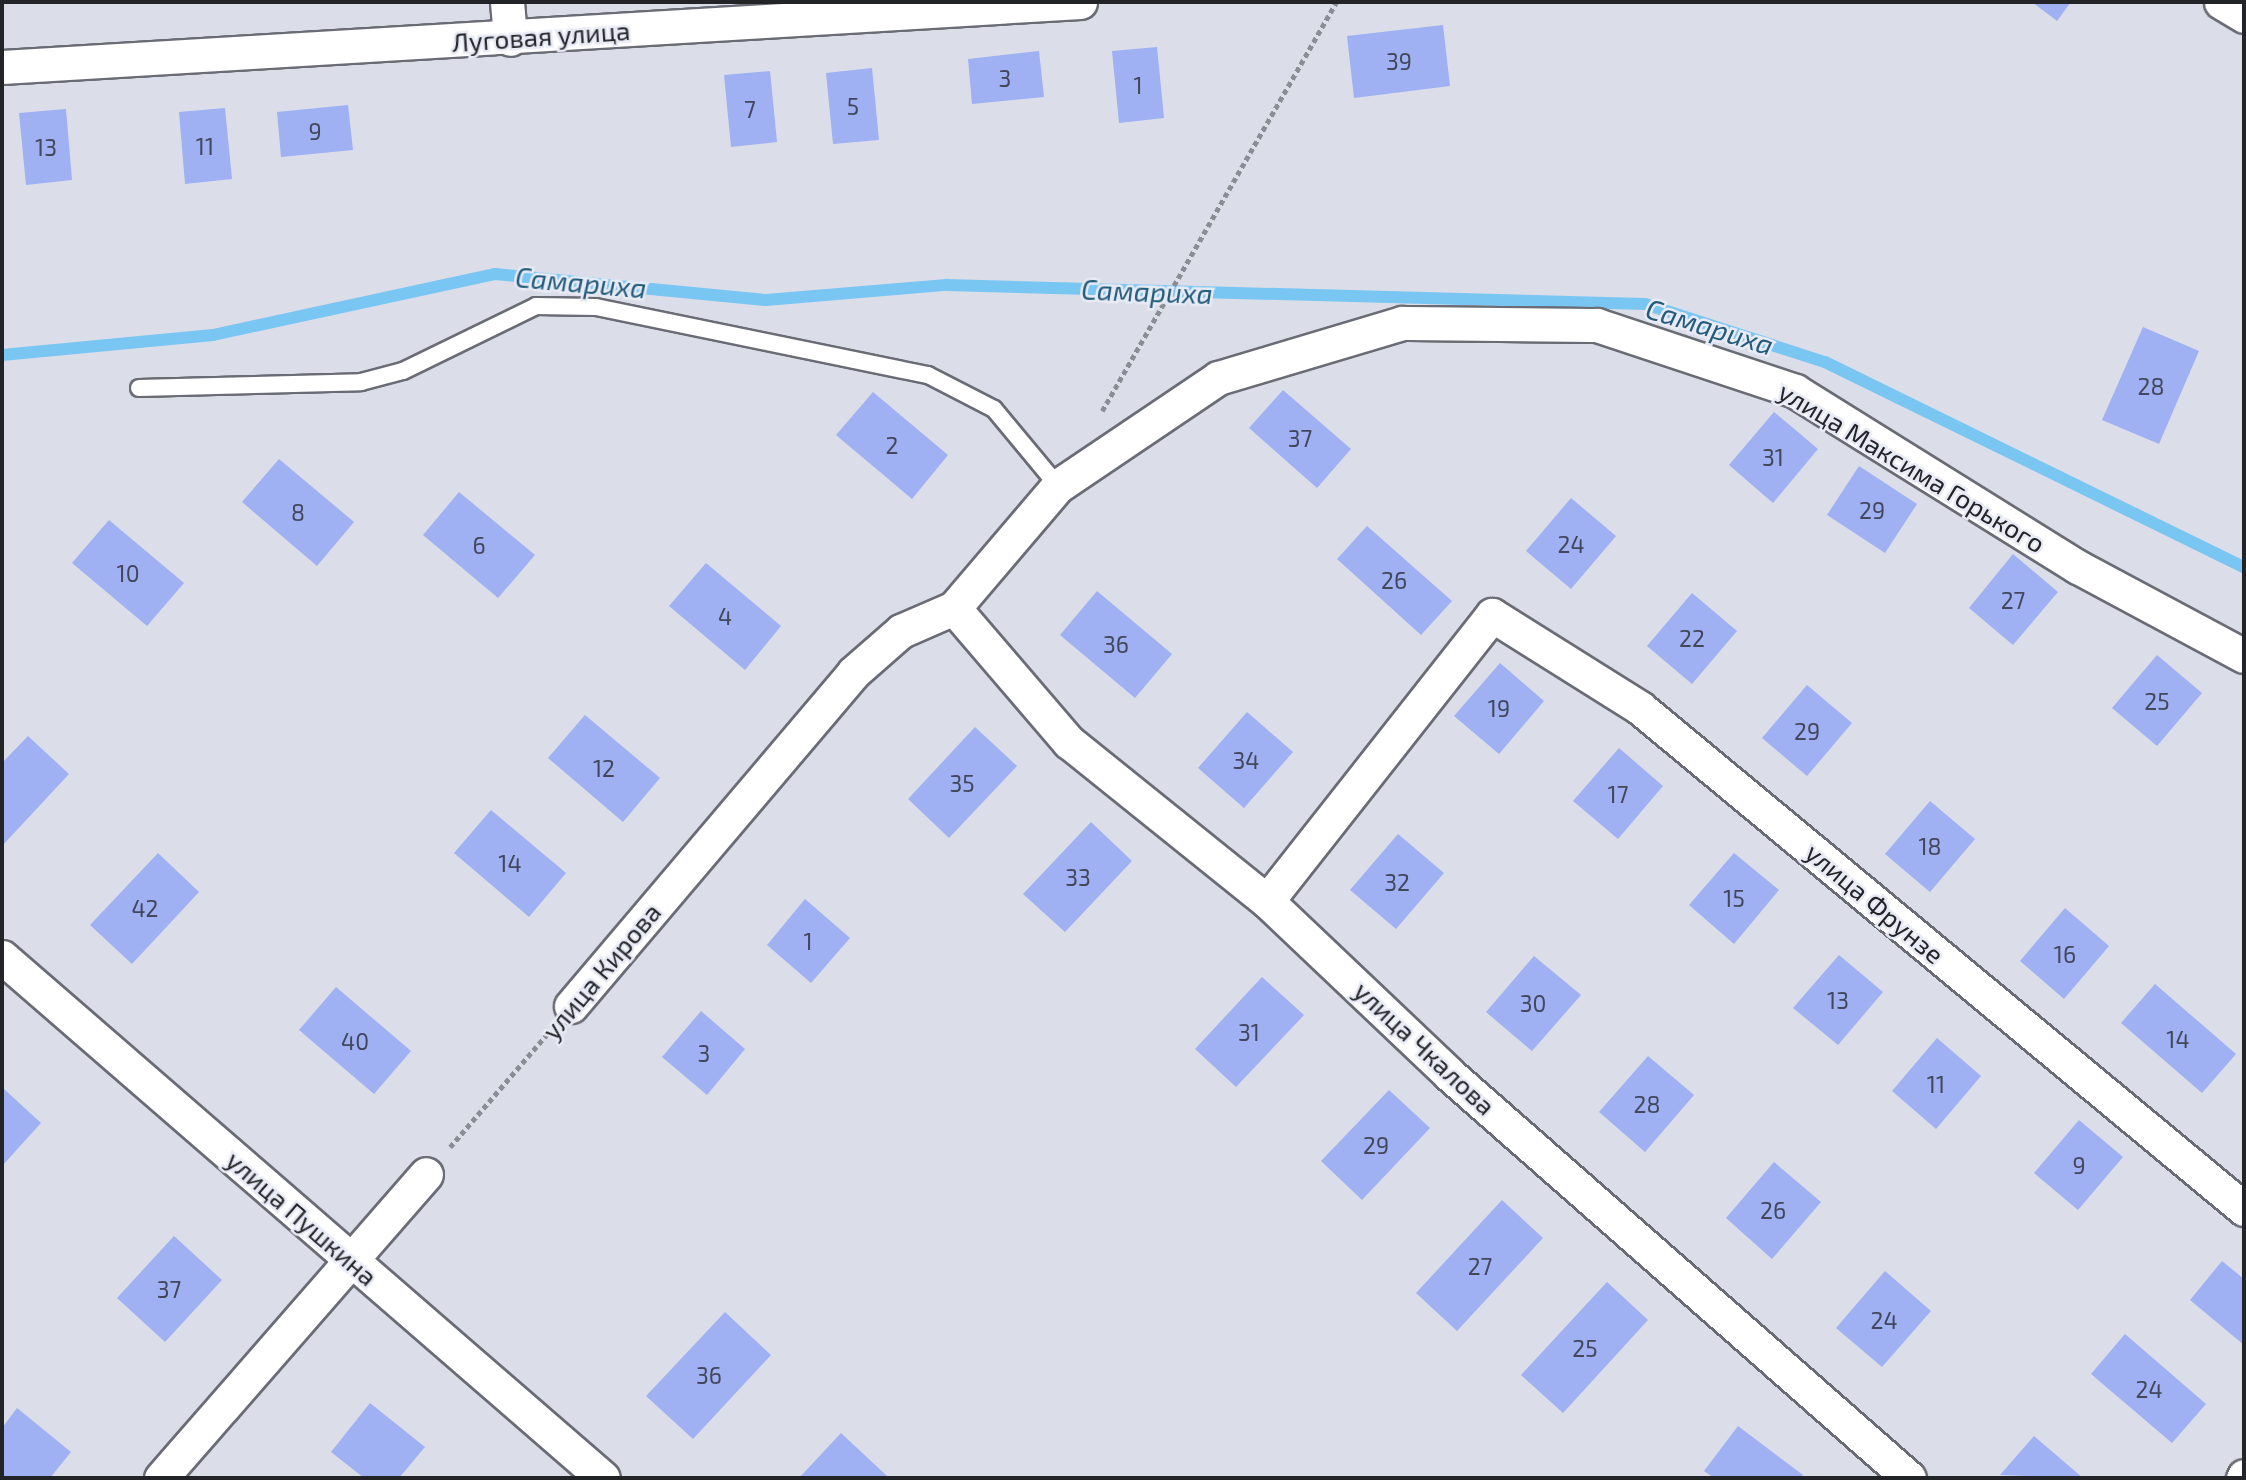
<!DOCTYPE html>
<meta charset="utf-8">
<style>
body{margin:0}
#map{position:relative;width:2246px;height:1480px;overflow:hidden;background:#dbdee8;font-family:"Exo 2",sans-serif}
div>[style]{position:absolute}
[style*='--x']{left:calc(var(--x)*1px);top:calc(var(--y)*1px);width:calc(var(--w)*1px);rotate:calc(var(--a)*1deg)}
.stream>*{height:12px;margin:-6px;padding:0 6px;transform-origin:6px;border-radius:6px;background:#7ac6f3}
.building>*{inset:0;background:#9fb0f3}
.path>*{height:4.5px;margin-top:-2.25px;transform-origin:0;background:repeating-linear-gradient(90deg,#8b8d95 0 5px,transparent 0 8.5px)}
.roads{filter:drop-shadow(2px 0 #6a6c75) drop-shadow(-2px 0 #6a6c75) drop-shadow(0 2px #6a6c75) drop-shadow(0 -2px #6a6c75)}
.service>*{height:16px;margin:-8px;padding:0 8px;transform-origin:8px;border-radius:8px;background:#fff}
.minor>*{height:33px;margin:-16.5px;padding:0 16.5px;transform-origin:16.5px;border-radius:16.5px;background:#fff}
span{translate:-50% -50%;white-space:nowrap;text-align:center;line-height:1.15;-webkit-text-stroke:5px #e8ebf6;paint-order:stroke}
.number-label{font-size:23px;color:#42475b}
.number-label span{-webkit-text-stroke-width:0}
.street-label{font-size:26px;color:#232428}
.water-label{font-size:28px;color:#235c7b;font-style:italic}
.frame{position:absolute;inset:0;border:4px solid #232428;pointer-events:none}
</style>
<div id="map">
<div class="stream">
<div style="--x:2;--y:355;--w:212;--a:-5.4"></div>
<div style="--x:213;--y:335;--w:289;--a:-12.2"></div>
<div style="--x:495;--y:274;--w:272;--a:5.5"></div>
<div style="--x:766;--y:300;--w:181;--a:-4.8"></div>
<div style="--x:946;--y:285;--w:699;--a:1.56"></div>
<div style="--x:1645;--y:304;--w:189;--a:17.9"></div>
<div style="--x:1825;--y:362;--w:466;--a:26.1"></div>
</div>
<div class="building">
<div style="clip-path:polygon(2032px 2px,2071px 2px,2057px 21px)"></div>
<div style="clip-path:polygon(1443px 25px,1450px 86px,1354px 98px,1347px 36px)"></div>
<div style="clip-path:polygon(1157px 47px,1164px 118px,1119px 123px,1112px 51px)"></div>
<div style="clip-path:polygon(1039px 51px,1044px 97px,972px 104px,968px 59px)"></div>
<div style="clip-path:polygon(872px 68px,879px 140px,833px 144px,826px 73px)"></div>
<div style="clip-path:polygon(770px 71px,777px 142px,731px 147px,724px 75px)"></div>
<div style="clip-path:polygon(348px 105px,353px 150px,281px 157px,277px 112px)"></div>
<div style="clip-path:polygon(225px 108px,232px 179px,185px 184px,179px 112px)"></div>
<div style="clip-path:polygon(66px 109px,72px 180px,26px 185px,19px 113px)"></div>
<div style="clip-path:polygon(2143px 327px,2199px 351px,2159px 444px,2102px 420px)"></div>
<div style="clip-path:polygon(1283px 390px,1351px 449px,1317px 488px,1249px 428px)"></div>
<div style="clip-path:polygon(873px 392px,948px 455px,912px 499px,836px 435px)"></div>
<div style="clip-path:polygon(1774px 412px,1818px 449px,1773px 503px,1729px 465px)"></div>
<div style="clip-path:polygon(279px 459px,354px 522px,317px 566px,242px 502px)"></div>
<div style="clip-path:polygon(1859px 466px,1917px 504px,1885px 553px,1827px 515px)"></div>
<div style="clip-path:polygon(459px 492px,535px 555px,498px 598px,423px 535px)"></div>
<div style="clip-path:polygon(1571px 498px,1616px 536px,1571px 589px,1526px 551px)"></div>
<div style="clip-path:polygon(109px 520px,184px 583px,147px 626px,72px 563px)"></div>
<div style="clip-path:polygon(1367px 526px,1452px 601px,1421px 635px,1337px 559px)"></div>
<div style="clip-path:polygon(2013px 554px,2058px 592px,2013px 645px,1969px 608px)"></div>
<div style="clip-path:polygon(706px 563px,781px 626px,745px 670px,669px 606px)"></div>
<div style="clip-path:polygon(1097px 591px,1172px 654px,1135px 698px,1060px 635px)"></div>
<div style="clip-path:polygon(1692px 593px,1737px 631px,1692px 684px,1647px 646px)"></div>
<div style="clip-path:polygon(2157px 655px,2202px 693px,2157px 746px,2112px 708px)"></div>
<div style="clip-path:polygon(1500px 663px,1544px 701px,1499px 754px,1454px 716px)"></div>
<div style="clip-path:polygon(1807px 685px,1852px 723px,1807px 776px,1762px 738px)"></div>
<div style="clip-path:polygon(1247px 712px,1293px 752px,1244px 808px,1198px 768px)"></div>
<div style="clip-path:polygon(585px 715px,660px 778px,623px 822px,548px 758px)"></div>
<div style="clip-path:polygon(975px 727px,1017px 766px,949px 838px,908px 799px)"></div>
<div style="clip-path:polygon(28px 736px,69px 774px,2px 846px,2px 763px)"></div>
<div style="clip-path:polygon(1619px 748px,1663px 786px,1618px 839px,1573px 801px)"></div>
<div style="clip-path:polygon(1930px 801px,1975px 839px,1930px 892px,1885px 854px)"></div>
<div style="clip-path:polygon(491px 810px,566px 873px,529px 917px,454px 853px)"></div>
<div style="clip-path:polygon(1091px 822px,1132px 861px,1065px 932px,1023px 894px)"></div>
<div style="clip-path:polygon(1398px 834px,1444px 873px,1396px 929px,1350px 890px)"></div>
<div style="clip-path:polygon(158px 853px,199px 892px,132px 964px,90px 925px)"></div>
<div style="clip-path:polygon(1734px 853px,1779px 890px,1734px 944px,1689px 905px)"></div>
<div style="clip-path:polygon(805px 899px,850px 938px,811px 983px,767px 945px)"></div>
<div style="clip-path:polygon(2065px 908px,2109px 946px,2064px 999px,2020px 961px)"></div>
<div style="clip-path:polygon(1839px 955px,1883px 992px,1838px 1045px,1793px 1008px)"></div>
<div style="clip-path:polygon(1534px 956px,1581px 995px,1532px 1051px,1486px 1012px)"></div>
<div style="clip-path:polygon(1262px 977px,1304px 1015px,1236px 1087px,1195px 1049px)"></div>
<div style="clip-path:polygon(2155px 984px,2236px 1054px,2202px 1093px,2121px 1023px)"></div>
<div style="clip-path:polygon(336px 987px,411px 1051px,374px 1094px,299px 1030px)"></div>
<div style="clip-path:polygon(701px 1011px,745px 1049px,707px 1095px,662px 1057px)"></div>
<div style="clip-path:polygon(1937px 1038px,1981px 1076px,1936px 1129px,1892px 1091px)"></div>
<div style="clip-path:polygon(1648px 1056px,1694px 1095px,1645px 1152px,1599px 1112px)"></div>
<div style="clip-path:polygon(4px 1089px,41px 1123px,2px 1166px,2px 1092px)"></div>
<div style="clip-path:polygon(1389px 1090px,1430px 1128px,1362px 1200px,1321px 1161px)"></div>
<div style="clip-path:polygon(2079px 1120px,2123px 1157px,2078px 1210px,2034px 1173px)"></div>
<div style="clip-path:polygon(1774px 1162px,1821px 1202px,1772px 1259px,1726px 1218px)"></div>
<div style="clip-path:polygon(1502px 1200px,1543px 1238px,1457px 1331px,1416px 1293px)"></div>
<div style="clip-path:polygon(174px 1236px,222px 1280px,165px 1342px,117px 1298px)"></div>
<div style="clip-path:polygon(2222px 1261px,2244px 1279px,2244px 1345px,2190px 1300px)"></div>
<div style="clip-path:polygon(1885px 1271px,1931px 1311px,1882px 1367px,1836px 1328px)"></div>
<div style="clip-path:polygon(1607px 1282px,1648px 1320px,1563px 1413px,1521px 1375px)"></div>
<div style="clip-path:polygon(725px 1312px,771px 1355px,693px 1439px,646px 1396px)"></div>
<div style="clip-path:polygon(2125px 1334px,2206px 1404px,2172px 1443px,2091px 1374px)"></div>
<div style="clip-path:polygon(370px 1403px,425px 1447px,399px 1478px,364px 1478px,331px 1452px)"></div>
<div style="clip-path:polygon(17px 1408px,71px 1452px,50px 1478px,2px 1476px,2px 1428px)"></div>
<div style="clip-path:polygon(1738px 1426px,1803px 1475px,1800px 1478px,1714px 1478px,1704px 1471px)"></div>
<div style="clip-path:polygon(841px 1433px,887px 1476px,885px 1478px,799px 1478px)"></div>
<div style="clip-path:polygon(2034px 1436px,2083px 1478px,2000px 1475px)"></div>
</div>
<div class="path">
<div style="--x:1102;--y:411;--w:471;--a:-60.2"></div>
<div style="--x:450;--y:1147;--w:152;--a:-49.3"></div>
</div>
<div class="roads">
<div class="service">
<div style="--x:139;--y:388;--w:222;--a:-1.5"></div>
<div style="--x:361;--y:382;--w:43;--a:-14.7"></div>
<div style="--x:403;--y:371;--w:148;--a:-26"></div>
<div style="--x:536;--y:306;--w:60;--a:1"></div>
<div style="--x:596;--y:307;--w:339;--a:11.6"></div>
<div style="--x:928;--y:375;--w:74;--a:27.3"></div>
<div style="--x:994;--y:409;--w:100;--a:50.3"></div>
</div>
<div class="minor">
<div style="--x:507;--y:2;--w:37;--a:85"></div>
<div style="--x:2221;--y:2;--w:27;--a:31"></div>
<div style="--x:2;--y:67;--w:1080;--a:-3.45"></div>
<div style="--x:954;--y:608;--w:177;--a:49.4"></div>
<div style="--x:1069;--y:742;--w:254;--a:38.8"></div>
<div style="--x:1267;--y:901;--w:251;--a:43.5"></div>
<div style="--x:1449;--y:1074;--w:612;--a:41.29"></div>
<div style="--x:1267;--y:901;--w:364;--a:-51.8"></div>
<div style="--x:1492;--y:615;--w:175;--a:32.1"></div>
<div style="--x:1640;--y:708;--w:785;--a:39.67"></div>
<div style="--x:2;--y:957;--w:795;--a:40.92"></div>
<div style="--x:571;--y:1006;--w:436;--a:-49.7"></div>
<div style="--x:853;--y:673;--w:64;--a:-41.2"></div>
<div style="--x:901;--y:631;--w:58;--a:-23.5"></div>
<div style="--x:954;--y:608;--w:160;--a:-49.6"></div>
<div style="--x:1058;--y:486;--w:193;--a:-34"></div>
<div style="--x:1218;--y:378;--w:192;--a:-16.6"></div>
<div style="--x:1402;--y:323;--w:195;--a:0.6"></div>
<div style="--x:1597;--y:325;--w:209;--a:18.4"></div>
<div style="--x:1795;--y:391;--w:333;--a:31.9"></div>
<div style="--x:2078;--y:567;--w:188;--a:28.2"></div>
<div style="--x:161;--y:1478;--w:403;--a:-48.9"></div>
<div style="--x:2243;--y:1478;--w:2;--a:-63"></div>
</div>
</div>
<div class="number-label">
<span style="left:1399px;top:61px">39</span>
<span style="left:1005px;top:78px">3</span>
<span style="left:1138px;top:85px">1</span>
<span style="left:853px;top:106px">5</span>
<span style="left:750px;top:109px">7</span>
<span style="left:315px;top:131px">9</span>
<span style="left:205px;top:146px">11</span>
<span style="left:46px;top:147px">13</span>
<span style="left:2151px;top:386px">28</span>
<span style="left:1300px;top:438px">37</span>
<span style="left:892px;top:445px">2</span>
<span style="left:1773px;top:457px">31</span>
<span style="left:1872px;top:510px">29</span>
<span style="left:298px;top:512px">8</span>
<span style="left:1571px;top:544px">24</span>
<span style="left:479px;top:545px">6</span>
<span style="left:128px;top:573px">10</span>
<span style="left:1394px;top:580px">26</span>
<span style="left:2013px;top:600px">27</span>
<span style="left:725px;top:616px">4</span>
<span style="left:1692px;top:638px">22</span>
<span style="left:1116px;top:644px">36</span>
<span style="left:2157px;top:701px">25</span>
<span style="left:1499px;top:708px">19</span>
<span style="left:1807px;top:731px">29</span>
<span style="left:1246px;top:760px">34</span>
<span style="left:604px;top:768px">12</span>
<span style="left:962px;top:783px">35</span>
<span style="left:1618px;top:794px">17</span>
<span style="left:1930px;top:846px">18</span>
<span style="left:510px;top:863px">14</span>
<span style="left:1078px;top:877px">33</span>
<span style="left:1397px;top:882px">32</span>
<span style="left:1734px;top:898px">15</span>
<span style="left:145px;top:908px">42</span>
<span style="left:808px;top:941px">1</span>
<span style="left:2065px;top:954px">16</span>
<span style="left:1838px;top:1000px">13</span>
<span style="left:1533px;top:1003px">30</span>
<span style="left:1249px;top:1032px">31</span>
<span style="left:2178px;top:1039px">14</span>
<span style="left:355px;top:1041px">40</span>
<span style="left:704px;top:1053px">3</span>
<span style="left:1936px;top:1084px">11</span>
<span style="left:1647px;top:1104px">28</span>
<span style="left:1376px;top:1145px">29</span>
<span style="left:2079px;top:1165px">9</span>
<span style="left:1773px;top:1210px">26</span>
<span style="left:1480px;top:1266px">27</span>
<span style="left:169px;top:1289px">37</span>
<span style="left:1884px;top:1320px">24</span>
<span style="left:1585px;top:1348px">25</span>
<span style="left:709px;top:1375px">36</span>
<span style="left:2149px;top:1389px">24</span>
</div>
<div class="street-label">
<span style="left:541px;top:36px;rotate:-4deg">Луговая улица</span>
<span style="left:1912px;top:467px;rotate:31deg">улица Максима Горького</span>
<span style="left:1875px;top:903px;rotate:40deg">улица Фрунзе</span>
<span style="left:601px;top:971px;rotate:-50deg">улица Кирова</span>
<span style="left:1425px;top:1048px;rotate:43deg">улица Чкалова</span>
<span style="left:302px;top:1218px;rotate:41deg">улица Пушкина</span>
</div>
<div class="water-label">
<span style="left:581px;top:282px;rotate:5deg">Самариха</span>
<span style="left:1147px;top:291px;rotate:2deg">Самариха</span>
<span style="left:1710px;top:326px;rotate:17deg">Самариха</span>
</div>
<div class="frame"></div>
</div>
